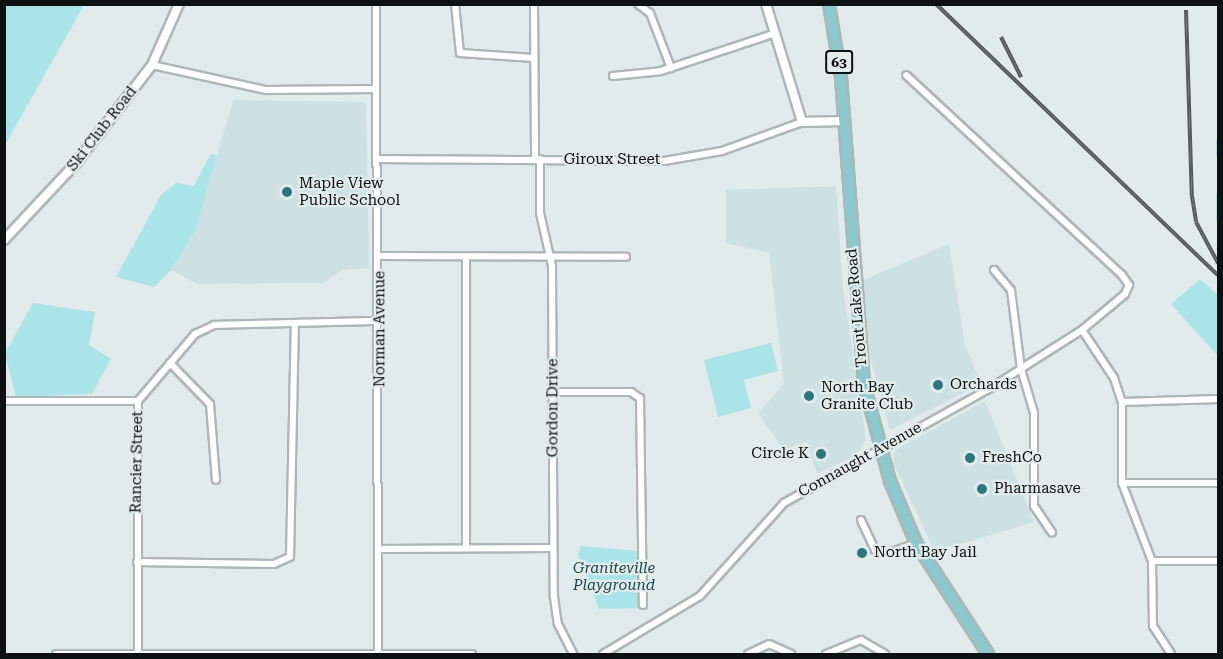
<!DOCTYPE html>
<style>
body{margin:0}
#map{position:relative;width:1223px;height:659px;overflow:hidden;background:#e2ebec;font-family:"Roboto Serif",serif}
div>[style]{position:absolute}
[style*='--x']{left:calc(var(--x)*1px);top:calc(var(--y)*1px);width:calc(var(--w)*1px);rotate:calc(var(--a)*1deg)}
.built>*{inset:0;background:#cee1e2}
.green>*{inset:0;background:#aae3e8}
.stream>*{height:1.5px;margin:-0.75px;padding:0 0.75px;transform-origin:0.75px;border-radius:0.75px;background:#7adae2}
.roads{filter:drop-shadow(2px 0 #aeb7b8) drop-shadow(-2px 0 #aeb7b8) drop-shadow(0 2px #aeb7b8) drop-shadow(0 -2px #aeb7b8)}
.minor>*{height:6px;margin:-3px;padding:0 3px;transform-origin:3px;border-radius:3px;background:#fff}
.tertiary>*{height:8px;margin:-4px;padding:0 4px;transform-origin:4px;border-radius:4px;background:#fff}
.primary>*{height:10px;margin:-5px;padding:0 5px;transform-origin:5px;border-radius:5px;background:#8cc8cd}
.rail>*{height:4px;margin-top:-2px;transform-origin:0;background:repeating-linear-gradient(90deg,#e2ebec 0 4.5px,#54595a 0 9px);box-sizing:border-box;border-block:2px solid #54595a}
.dots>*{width:16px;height:16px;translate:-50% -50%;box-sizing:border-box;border:3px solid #e2ebec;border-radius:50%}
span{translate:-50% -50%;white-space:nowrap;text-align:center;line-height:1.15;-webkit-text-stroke:4.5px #e2ebec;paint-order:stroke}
.shield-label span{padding:2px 4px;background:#e2ebec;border:2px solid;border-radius:4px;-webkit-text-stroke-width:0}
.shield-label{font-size:14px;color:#0d1111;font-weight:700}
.street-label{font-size:15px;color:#0d1111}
.poi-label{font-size:15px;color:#0d1111}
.left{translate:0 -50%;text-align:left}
.right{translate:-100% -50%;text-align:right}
.park-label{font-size:15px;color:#1b474a;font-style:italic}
.frame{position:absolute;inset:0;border:6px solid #0d1111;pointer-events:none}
</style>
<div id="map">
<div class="built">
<div style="clip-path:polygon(233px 100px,366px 102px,369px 268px,342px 270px,323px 283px,197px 284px,171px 270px,196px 229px)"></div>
<div style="clip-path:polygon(836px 186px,843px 288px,866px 438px,857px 455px,817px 474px,807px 442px,783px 450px,758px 413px,784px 384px,769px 253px,726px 243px,726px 190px)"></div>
<div style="clip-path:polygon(949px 244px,965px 344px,981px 384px,890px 430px,870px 357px,863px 280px)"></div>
<div style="clip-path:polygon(985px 401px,1034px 522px,935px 552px,893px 463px,895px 450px)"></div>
</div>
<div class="green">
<div style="clip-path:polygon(5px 4px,84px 5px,5px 145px,4px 5px)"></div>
<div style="clip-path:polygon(211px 154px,217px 155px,196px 229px,171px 270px,154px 287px,116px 277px,161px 195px,176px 183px,194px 186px)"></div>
<div style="clip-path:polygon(1200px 279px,1218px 295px,1218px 356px,1171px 304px)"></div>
<div style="clip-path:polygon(33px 303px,95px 312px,89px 345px,111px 359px,92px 394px,16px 397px,5px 353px)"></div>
<div style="clip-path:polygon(771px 343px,778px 371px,744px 380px,751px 408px,718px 417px,704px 360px)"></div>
<div style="clip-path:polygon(581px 546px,638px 551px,640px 608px,599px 609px,578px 555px)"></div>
</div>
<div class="stream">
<div style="--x:1218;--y:141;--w:14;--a:90"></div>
<div style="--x:1218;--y:194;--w:26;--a:90"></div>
</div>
<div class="roads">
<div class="minor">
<div style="--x:376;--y:4;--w:650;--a:89.82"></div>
<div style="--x:455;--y:4;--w:49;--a:84.2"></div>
<div style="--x:460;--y:53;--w:74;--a:3.9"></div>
<div style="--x:534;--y:4;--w:155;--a:89.6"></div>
<div style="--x:638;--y:4;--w:15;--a:37"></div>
<div style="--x:650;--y:13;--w:59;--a:69.1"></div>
<div style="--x:152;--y:65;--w:117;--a:12.4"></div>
<div style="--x:266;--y:90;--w:109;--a:-0.5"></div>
<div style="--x:613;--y:76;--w:48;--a:-5.9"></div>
<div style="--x:661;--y:71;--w:118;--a:-18.3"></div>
<div style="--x:376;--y:159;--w:288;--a:0.4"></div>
<div style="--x:664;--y:161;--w:59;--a:-9.8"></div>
<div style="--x:722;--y:151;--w:85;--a:-19.9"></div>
<div style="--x:540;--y:159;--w:54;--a:90"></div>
<div style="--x:540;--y:213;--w:54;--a:77.2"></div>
<div style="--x:552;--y:266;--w:331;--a:89.7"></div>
<div style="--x:554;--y:597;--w:27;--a:82"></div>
<div style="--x:558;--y:624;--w:34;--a:63"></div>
<div style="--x:379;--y:256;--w:247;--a:0.2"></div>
<div style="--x:466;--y:257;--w:291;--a:90"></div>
<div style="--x:994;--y:270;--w:26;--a:50"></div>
<div style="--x:1011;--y:290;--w:80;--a:82.8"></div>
<div style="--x:1021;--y:369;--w:46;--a:73.5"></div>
<div style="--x:1034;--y:413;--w:93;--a:90"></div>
<div style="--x:1034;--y:506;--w:32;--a:56"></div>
<div style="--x:1082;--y:330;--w:58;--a:56.3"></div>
<div style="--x:1114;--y:378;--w:25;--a:72"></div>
<div style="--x:1122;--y:402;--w:81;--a:90"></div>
<div style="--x:1122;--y:483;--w:84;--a:69"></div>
<div style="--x:1152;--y:561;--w:65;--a:89.1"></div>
<div style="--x:1153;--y:626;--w:33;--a:57"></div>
<div style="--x:170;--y:363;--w:57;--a:45.7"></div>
<div style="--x:210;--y:404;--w:76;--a:85.5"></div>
<div style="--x:554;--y:392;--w:77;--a:0"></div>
<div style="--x:631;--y:392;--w:11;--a:34"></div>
<div style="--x:640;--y:398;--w:207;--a:89.2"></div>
<div style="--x:4;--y:401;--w:134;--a:0"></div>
<div style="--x:1122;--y:402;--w:96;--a:-1.8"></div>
<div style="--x:1122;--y:483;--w:96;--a:0"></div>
<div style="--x:861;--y:520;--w:33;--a:65"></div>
<div style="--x:875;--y:550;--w:14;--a:12"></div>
<div style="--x:889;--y:553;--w:29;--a:-20"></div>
<div style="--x:380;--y:549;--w:172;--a:-0.3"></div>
<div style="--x:1152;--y:561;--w:66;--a:0"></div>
<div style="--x:137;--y:562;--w:137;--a:0.8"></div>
<div style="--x:274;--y:564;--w:17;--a:-24"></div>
<div style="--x:290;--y:557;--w:234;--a:-88.8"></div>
<div style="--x:56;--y:654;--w:416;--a:0"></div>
<div style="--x:138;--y:654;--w:253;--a:-90"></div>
<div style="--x:138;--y:401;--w:88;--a:-49.6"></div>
<div style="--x:195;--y:334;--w:21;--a:-25"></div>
<div style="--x:214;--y:325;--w:166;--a:-1.4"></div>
<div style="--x:603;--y:654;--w:113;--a:-30.9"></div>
<div style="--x:700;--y:596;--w:125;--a:-47.9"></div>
<div style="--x:784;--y:503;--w:235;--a:-29.1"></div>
<div style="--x:989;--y:389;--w:110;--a:-32.4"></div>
<div style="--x:1082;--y:330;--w:56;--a:-39.9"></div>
<div style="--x:1125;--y:294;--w:10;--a:-66"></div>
<div style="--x:1129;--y:285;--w:12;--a:-125"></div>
<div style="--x:1122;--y:275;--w:294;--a:-137.2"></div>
<div style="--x:748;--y:654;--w:23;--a:-25"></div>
<div style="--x:769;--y:644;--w:24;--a:24"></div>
<div style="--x:826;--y:654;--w:38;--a:-22"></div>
<div style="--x:861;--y:640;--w:28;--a:30"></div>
</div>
<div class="tertiary">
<div style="--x:766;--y:4;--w:123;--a:73"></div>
<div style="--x:802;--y:122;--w:41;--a:-1.4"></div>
<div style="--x:4;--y:240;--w:105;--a:-46.9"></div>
<div style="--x:76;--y:163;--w:124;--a:-52.2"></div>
<div style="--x:152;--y:65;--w:67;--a:-66.1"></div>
</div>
<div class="primary">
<div style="--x:829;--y:4;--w:74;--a:80.7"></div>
<div style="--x:841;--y:77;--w:308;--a:85.7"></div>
<div style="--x:864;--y:384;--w:100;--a:75"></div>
<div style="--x:890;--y:481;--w:67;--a:67.2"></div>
<div style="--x:916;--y:543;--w:132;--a:57"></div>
</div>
</div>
<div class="rail">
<div style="--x:936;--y:4;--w:391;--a:43.9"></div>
<div style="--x:1186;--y:10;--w:186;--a:88.2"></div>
<div style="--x:1192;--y:196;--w:26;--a:81"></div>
<div style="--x:1196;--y:222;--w:47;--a:61.8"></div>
<div style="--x:1001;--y:37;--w:45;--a:63.4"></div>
</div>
<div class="dots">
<div style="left:287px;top:192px;background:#2c767c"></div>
<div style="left:938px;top:385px;background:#2c767c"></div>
<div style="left:809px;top:396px;background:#2c767c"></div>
<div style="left:821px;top:454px;background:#2c767c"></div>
<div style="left:970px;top:458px;background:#2c767c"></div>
<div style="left:982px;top:489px;background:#2c767c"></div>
<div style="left:862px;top:553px;background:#2c767c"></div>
</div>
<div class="shield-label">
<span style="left:839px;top:62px">63</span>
</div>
<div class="street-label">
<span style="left:102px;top:129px;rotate:-52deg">Ski Club Road</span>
<span style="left:612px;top:160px">Giroux Street</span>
<span style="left:857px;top:308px;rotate:-95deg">Trout Lake Road</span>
<span style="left:380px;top:329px;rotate:-90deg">Norman Avenue</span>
<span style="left:553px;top:408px;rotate:-90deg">Gordon Drive</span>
<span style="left:860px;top:460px;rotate:-29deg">Connaught Avenue</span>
<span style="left:137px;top:462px;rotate:-89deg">Rancier Street</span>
</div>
<div class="poi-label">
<span class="left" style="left:299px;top:192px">Maple View<br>Public School</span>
<span class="left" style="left:950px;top:385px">Orchards</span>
<span class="left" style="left:821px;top:396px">North Bay<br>Granite Club</span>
<span class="right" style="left:809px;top:454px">Circle K</span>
<span class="left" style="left:982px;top:458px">FreshCo</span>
<span class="left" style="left:994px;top:489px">Pharmasave</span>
<span class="left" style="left:874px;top:553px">North Bay Jail</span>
</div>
<div class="park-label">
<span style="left:614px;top:577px">Graniteville<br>Playground</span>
</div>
<div class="frame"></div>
</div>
